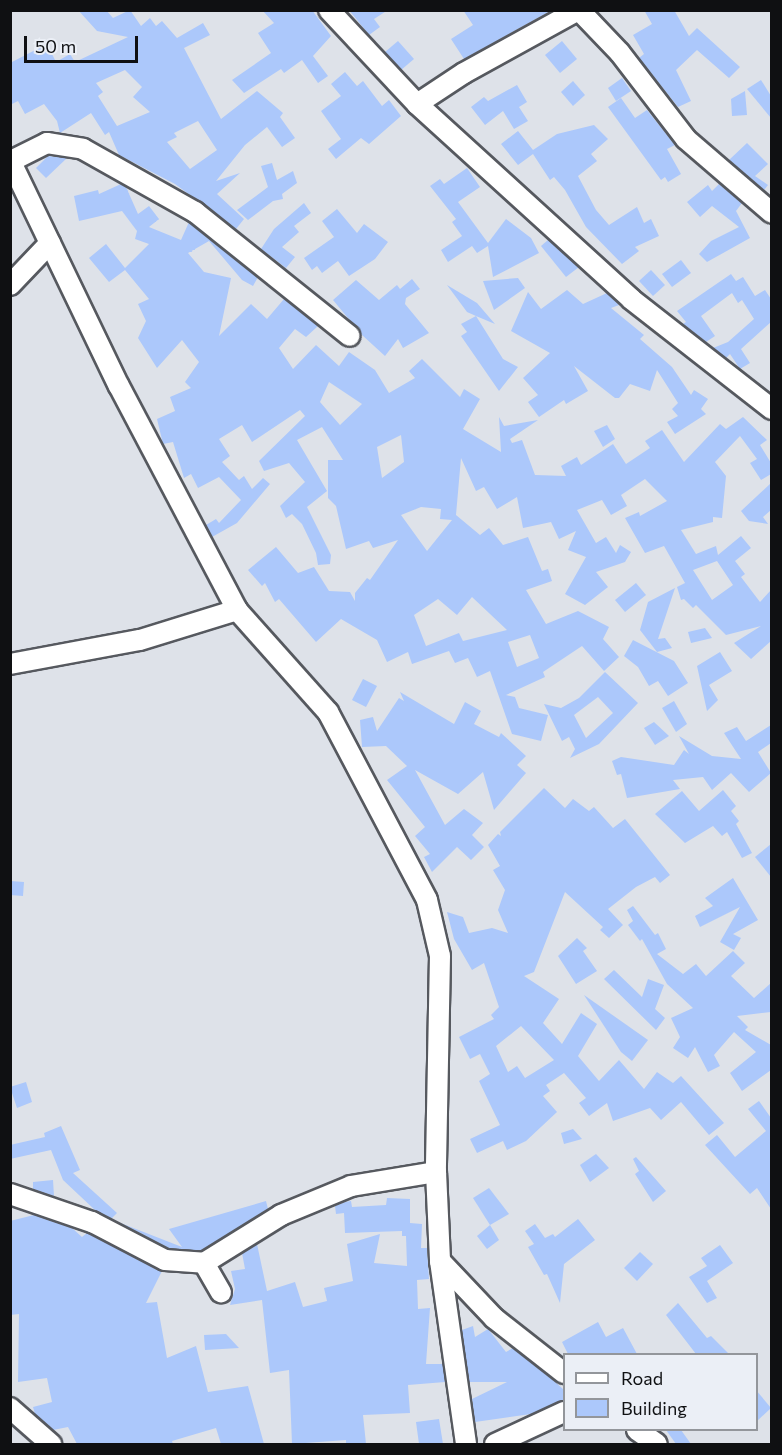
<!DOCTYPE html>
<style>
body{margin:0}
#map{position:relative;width:782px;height:1455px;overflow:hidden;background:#dee2e9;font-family:Commissioner,sans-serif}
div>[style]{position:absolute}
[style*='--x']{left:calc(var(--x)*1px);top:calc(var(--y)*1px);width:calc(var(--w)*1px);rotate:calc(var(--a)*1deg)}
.building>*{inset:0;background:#acc8fb}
.roads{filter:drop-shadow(2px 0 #56595f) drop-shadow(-2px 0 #56595f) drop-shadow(0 2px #56595f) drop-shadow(0 -2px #56595f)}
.minor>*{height:20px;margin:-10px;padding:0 10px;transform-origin:10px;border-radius:10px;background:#fff}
span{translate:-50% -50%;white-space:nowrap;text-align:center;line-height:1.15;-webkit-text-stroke:5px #ebeff6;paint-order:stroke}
.frame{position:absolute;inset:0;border:12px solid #0f1012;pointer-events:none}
.legend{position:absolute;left:563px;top:1353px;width:195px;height:78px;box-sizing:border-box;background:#ebeff6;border:2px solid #93969b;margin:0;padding:8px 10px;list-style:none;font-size:18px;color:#0f1012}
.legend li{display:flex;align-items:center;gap:12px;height:30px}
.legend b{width:30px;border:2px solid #93969b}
.scale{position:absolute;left:24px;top:36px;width:114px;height:27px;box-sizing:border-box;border:3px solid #0f1012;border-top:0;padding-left:8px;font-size:18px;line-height:21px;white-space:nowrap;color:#0f1012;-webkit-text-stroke:4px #ebeff6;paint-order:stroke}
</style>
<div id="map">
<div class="building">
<div style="clip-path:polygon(evenodd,78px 10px,106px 10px,113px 18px,130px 10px,141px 26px,150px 18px,156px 26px,162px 21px,177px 38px,203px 23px,210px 35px,184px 48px,221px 119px,257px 91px,283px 113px,280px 117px,295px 138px,282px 147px,267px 127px,245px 145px,216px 181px,240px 173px,217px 194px,244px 219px,236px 229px,175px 184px,119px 155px,109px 132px,105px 135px,91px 113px,60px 133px,57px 121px,44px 104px,25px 114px,18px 101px,10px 105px,10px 63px,47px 44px,56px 62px,70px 54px,75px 62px,128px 37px,97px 31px,78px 10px,125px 70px,142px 87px,133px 97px,150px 112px,117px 126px,98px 96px,103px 92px,96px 83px,125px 70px,78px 10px,198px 121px,217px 150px,190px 169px,167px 142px,177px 137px,174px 133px,198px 121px)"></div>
<div style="clip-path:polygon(262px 10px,312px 10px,331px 36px,313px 56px,328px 76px,318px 83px,302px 60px,284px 73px,281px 69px,244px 93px,232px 80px,271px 53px,258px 33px,274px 23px)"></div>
<div style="clip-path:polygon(349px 10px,388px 10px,374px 19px,380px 27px,369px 35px)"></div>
<div style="clip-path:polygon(463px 10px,552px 10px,464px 59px,451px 39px,473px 25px)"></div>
<div style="clip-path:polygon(644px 10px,674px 10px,689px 36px,697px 28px,740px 67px,729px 78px,697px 50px,676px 70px,691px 101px,678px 107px,639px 58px,644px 54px,633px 35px,652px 24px)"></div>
<div style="clip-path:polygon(398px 41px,414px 59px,401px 70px,385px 52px)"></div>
<div style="clip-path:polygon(562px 41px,577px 59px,560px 73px,545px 55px)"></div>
<div style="clip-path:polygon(345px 72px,357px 86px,363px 81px,382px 106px,389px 100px,401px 116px,369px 144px,361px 138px,336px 159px,328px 149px,341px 139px,321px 111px,341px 96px,331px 84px)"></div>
<div style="clip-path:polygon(622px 78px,631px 91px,616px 101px,608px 88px)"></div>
<div style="clip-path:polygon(761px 80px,771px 96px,771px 118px,747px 89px)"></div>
<div style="clip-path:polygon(573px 81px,585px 95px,573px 106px,561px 92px)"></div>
<div style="clip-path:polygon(517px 85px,527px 102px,519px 107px,528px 121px,514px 129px,503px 111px,485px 125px,471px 107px,484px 97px,488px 101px)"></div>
<div style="clip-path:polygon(745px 91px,747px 115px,732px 116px,731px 99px)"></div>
<div style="clip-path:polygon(621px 98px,635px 118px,647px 110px,675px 145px,667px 149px,681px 174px,668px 182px,665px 177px,661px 180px,608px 107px)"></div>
<div style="clip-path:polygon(594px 125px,608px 139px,591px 154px,597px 161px,578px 176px,596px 210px,609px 225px,637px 207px,644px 223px,651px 219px,659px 236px,635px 247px,639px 251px,622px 264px,586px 227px,565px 190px,554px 177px,550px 180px,533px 154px,518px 165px,501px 144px,518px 131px,533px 150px,557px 134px)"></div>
<div style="clip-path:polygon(747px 143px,768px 164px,755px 176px,768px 185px,764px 190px,729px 160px)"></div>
<div style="clip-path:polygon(48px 156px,67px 158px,46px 178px,36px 168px)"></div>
<div style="clip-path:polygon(272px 163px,277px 180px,293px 171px,297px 183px,282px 194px,283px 199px,273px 201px,248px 220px,237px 210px,268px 187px,261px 166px)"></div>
<div style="clip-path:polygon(467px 168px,480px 187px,458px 202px,488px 243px,506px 219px,531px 238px,539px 253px,493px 277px,488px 246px,477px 253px,472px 246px,448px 262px,441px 250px,462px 236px,452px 222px,456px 219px,430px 186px,440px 179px,444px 184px)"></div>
<div style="clip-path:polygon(evenodd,121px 184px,126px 187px,138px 214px,149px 206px,159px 219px,149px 227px,181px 240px,189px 222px,258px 277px,253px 286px,242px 280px,209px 241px,188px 253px,204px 272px,231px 278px,219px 336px,251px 304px,267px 319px,284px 299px,318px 326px,306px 337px,295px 329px,279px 348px,293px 369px,316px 345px,339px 366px,349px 352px,375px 370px,389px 393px,415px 378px,409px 371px,422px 359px,460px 397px,464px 389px,480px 399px,463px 429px,501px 452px,499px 417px,504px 426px,538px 420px,510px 439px,512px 443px,522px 440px,535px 475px,566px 476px,561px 466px,577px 457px,581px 465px,613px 444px,626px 464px,650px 448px,645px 441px,662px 430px,684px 462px,720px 424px,726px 429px,743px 417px,767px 440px,760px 445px,771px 463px,771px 474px,761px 480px,750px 463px,757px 459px,740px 436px,715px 462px,726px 476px,722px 518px,713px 517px,713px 522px,681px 530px,696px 554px,716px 546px,718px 555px,741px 536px,751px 548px,735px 561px,745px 574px,741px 577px,760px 602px,771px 590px,771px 641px,751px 659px,734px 643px,761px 626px,726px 635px,696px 605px,693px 608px,684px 599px,681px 600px,677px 587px,685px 583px,664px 546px,645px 553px,625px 518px,639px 512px,640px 516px,667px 501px,645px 479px,621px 495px,627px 506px,611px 515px,602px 500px,577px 510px,596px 543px,606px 537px,616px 553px,620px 545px,631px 552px,625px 562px,596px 572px,608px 587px,585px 605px,565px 594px,586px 557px,568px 550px,576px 531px,559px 539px,551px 522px,523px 528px,517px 497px,497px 509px,484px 487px,476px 491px,461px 458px,456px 515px,480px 535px,489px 528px,503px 545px,528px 537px,542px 571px,548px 569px,552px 581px,526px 590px,546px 624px,578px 611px,609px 627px,603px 639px,619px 657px,604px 671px,582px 646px,543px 672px,545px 677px,506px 695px,515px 697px,519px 708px,548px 715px,541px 741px,512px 734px,490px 671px,477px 677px,468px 658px,455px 663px,449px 651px,412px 664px,408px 652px,387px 662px,377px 640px,341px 619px,316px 642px,279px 599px,275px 602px,265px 583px,262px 586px,248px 570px,276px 547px,298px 573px,314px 567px,329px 591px,350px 592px,355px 601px,355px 593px,367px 578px,370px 580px,398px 540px,373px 548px,369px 541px,346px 549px,336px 506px,328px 498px,328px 460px,343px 460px,322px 427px,297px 440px,327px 491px,307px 507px,331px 555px,330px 564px,318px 565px,316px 553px,302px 524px,292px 514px,286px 518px,280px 506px,305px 482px,289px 463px,264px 471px,259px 461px,305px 416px,300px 410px,252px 442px,242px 425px,219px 439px,230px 456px,222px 462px,239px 480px,244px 476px,252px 489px,263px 478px,270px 484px,237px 523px,212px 537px,206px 525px,216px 519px,219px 523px,241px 500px,219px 477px,198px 488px,191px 474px,184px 478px,173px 442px,163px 444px,157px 419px,175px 411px,170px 397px,191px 388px,185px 382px,199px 362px,182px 340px,157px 368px,138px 338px,146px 321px,138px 304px,149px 299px,125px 270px,109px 282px,89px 258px,106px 244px,125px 268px,149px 244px,135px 239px,137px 231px,122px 211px,79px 221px,74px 196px,98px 190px,99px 194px,121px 184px,329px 382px,362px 404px,340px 425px,320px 402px,329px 382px,121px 184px,401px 435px,404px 462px,382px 478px,377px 447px,401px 435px,121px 184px,421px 507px,441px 509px,440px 519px,452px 520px,427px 551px,401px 515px,421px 507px,121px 184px,717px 561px,733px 585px,712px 600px,693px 570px,717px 561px,121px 184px,472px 597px,507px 630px,463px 641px,459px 633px,426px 646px,414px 615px,438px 599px,457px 615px,472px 597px,121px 184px,530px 635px,539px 658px,517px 667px,508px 642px,530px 635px)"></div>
<div style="clip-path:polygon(719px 184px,742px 203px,736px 211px,750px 238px,707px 262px,699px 254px,711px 241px,739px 227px,712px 206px,700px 217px,687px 202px,708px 185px,712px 191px)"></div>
<div style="clip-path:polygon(304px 203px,311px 213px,294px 226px,299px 232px,282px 247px,295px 257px,286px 268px,261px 249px,274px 229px)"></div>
<div style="clip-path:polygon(337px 209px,357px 233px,364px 224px,388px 242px,375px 259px,349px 276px,338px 261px,322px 273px,317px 266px,312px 270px,304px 258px,334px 237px,322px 221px)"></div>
<div style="clip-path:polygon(548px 240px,579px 267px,566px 277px,541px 246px)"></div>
<div style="clip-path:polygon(681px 260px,691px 273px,672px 287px,662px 274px)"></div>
<div style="clip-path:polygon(651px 270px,665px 285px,653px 296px,639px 281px)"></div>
<div style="clip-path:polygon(731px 274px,736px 281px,743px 277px,755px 296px,765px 290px,771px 299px,771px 322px,741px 349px,750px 363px,740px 369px,730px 354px,726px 358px,713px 348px,728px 342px,754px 319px,742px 300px,738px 303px,732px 293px,701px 316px,715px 336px,706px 342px,683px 324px,686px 322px,677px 311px)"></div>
<div style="clip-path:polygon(518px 278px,525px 288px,494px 310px,483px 281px)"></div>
<div style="clip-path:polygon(412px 279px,420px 289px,406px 298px,405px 304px,429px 333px,403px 348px,398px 339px,385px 356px,362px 335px,333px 300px,356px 280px,379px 300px,397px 285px,400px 289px)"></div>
<div style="clip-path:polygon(447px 285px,477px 303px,495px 324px,476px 316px,503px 359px,518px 367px,499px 391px,461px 336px,467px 332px,461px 324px,476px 316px,467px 312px)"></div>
<div style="clip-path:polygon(567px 290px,583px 304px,607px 293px,619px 305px,611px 308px,644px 335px,640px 339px,672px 367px,691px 395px,694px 390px,708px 399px,701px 409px,706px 414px,675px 434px,667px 422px,678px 416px,672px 409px,678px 403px,657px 370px,650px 391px,630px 384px,619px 398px,615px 398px,574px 366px,588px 391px,566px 404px,564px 400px,539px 417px,528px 402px,538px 395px,523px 378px,550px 353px,511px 331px,528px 292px,541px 309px)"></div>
<div style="clip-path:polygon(607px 425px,615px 439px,603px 447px,594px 431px)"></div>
<div style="clip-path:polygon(771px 483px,771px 510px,763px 517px,768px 524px,749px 521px,741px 511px)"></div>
<div style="clip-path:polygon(636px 583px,646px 595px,625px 612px,615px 600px)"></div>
<div style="clip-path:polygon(675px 588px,658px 639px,665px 638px,672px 648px,657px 652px,640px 630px,648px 602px)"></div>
<div style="clip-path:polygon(705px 628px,712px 638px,691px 643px,688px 632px)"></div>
<div style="clip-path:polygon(633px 640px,674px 661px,688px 683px,668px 696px,658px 681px,649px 686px,638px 667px,624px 656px)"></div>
<div style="clip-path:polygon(720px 652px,732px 671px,709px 685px,718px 700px,707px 711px,697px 666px)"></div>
<div style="clip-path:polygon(evenodd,605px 672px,638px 703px,599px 744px,570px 758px,575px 749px,569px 737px,562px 741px,544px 704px,561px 708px,579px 698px,605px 672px,598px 697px,613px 713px,586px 738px,574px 715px,598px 697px)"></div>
<div style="clip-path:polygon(363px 679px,377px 686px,366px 707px,352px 700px)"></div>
<div style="clip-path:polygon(400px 692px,454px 724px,465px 702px,481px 711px,474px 724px,499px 737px,501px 733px,526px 756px,517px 765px,526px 773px,494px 810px,483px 772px,458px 794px,415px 770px,445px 825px,464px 809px,483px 823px,472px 835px,484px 847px,471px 860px,457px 847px,432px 872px,424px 857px,430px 854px,415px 836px,425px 827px,387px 780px,407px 766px,386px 746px,362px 747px,360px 720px,373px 717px,377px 731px,399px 698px,404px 701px)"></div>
<div style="clip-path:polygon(674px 701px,687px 724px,676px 732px,662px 708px)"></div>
<div style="clip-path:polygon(654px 722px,669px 736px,655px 745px,644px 728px)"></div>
<div style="clip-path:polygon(771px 725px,771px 743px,758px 752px,771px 773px,749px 792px,731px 773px,712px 790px,703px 777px,673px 780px,680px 789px,627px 798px,621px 774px,617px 775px,612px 761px,621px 757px,674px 765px,684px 750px,689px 754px,679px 736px,712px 756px,741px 759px,724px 733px,737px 727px,746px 741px)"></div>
<div style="clip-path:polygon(evenodd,544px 788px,565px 808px,573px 799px,589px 811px,594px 807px,613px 828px,625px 819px,670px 875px,660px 883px,655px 877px,636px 887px,608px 909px,623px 925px,609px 938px,600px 930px,603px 927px,565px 892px,534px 972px,524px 976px,559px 999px,543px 1023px,562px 1044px,581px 1013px,597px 1024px,578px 1056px,599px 1081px,619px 1060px,644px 1089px,657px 1072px,673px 1083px,681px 1076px,724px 1123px,709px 1135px,681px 1102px,661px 1120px,650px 1108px,613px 1121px,607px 1103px,589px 1116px,579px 1103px,586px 1098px,564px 1073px,546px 1085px,550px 1091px,543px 1096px,557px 1112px,526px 1141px,507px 1150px,503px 1141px,477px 1153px,470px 1139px,500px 1125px,479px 1081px,490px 1074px,480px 1054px,470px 1059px,459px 1037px,494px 1019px,491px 1015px,499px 1007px,484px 963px,472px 970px,454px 939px,447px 912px,463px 917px,469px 933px,492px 928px,508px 933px,498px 910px,505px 890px,493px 870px,500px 866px,488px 845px,498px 834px,501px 836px,500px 832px,544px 788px,521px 1026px,554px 1060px,525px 1078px,517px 1066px,508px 1072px,496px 1046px,521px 1026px)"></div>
<div style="clip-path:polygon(723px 790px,736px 806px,731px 811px,739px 821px,736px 824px,752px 853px,742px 858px,727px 832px,722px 836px,713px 826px,685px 843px,655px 814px,682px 791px,699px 811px)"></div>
<div style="clip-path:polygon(771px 844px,771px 877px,755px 857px)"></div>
<div style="clip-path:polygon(733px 878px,758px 920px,733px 934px,741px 938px,734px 950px,720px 942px,740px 907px,700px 927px,695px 916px,713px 906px,705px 898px)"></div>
<div style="clip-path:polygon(10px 881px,24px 882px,23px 896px,10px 895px)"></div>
<div style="clip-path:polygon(633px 906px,655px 935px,658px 933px,666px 949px,657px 954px,683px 974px,696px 964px,706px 976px,733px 951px,745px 963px,731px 976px,754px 998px,771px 983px,771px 1012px,737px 1016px,748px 1027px,745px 1030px,771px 1045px,771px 1070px,742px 1091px,730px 1073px,756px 1052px,734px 1032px,714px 1055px,720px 1066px,708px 1072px,695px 1047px,688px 1058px,673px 1048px,680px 1037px,671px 1018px,693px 1008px,667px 984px,642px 939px,640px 941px,628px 925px,633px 921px,627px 910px)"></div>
<div style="clip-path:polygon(577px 938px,587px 948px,583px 951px,597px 971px,576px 984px,558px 956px)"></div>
<div style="clip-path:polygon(614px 970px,642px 997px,648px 979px,664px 985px,655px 1009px,665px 1018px,656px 1030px,604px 979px)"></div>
<div style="clip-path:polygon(584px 995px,648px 1040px,632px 1061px,621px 1052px)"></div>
<div style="clip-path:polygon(26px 1082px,32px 1102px,17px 1108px,10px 1087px)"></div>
<div style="clip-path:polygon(759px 1101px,771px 1118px,771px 1209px,757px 1188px,750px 1194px,705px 1145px,717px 1135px,735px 1157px,766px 1131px,748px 1109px)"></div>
<div style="clip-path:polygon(61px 1126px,80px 1170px,73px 1173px,117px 1213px,111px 1219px,96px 1211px,63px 1180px,51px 1150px,10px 1159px,10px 1145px,45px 1137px,44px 1133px)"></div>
<div style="clip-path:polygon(573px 1129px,582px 1139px,564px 1144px,561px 1133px)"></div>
<div style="clip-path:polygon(596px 1154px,609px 1168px,590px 1182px,580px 1165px)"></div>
<div style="clip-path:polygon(636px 1157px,666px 1191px,653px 1202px,635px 1174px,639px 1171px,633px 1159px)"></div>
<div style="clip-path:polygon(53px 1180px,54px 1196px,33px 1189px,33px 1182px)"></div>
<div style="clip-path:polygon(489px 1188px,509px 1214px,490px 1225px,473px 1198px)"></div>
<div style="clip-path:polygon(387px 1198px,410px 1199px,410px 1223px,422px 1224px,421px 1248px,427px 1248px,429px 1279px,417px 1280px,418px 1309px,430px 1308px,426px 1364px,443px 1364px,445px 1382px,408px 1385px,410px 1413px,363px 1415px,366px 1444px,346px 1444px,346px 1440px,292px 1444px,289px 1370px,270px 1373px,262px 1300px,230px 1305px,235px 1289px,231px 1271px,245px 1269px,242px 1253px,257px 1244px,267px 1291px,295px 1282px,303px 1307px,327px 1301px,324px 1288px,353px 1281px,347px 1244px,380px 1234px,374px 1263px,407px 1266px,406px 1236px,402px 1236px,402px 1231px,345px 1233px,344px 1213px,336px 1214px,335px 1206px,345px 1202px,351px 1201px,352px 1207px,386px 1205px)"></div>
<div style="clip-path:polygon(266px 1201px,268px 1209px,201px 1251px,168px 1248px,118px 1222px,182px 1247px,169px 1229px)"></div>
<div style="clip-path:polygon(34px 1215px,72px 1228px,82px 1237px,87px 1233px,162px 1271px,146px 1303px,157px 1302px,167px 1358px,196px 1346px,208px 1392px,248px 1386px,264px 1444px,221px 1444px,216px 1428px,172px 1441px,173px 1444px,77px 1444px,68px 1427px,53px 1430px,35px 1414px,33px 1407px,52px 1402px,47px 1378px,18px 1382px,19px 1314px,10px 1315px,10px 1221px)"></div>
<div style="clip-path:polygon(578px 1219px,595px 1240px,564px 1264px,560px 1303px,547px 1274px,544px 1275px,528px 1247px,534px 1244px,525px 1231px,535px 1224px,545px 1238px,553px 1234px,555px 1237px)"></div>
<div style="clip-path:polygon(490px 1225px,499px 1240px,487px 1249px,477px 1236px)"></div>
<div style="clip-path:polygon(720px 1245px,733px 1263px,707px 1281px,717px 1298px,707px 1303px,689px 1277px,707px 1266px,701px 1258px)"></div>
<div style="clip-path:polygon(640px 1252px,653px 1264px,637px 1281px,624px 1268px)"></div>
<div style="clip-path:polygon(678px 1303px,707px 1338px,711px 1336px,729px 1354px,696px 1354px,666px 1315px)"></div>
<div style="clip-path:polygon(598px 1322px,606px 1337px,623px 1328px,637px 1354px,568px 1354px,562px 1342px)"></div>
<div style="clip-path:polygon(473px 1326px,475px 1337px,488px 1329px,506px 1352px,513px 1348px,553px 1380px,564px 1390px,564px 1400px,531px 1414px,475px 1422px,472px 1399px,507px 1382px,469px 1382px,462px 1330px)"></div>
<div style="clip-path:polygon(226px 1334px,239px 1348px,205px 1350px,204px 1335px)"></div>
<div style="clip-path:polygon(756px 1390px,771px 1408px,756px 1422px)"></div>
<div style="clip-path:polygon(439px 1419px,443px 1444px,419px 1444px,416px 1422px)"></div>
<div style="clip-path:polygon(666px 1430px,681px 1430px,691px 1444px,676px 1444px)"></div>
</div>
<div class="roads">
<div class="minor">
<div style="--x:329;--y:10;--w:129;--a:46.9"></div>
<div style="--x:417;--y:104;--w:290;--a:42.3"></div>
<div style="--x:631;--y:299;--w:179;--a:38"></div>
<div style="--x:579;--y:10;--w:59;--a:46.4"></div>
<div style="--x:620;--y:53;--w:108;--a:52.5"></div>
<div style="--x:686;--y:139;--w:113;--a:40.7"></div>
<div style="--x:417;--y:104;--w:56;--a:-33.4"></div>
<div style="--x:464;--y:73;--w:130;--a:-28.9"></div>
<div style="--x:10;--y:160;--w:251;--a:64.3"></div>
<div style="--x:119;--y:386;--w:253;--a:62.2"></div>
<div style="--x:237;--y:610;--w:137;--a:48.3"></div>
<div style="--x:328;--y:712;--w:212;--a:62.2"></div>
<div style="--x:427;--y:900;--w:57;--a:76.9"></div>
<div style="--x:440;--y:956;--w:216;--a:91.1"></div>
<div style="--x:436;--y:1172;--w:89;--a:87.4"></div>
<div style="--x:440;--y:1261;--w:185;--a:81.9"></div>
<div style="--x:11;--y:161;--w:40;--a:-26.6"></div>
<div style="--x:47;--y:143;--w:36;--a:9"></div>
<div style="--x:83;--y:149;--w:129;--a:29.4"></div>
<div style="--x:195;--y:212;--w:198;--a:38.7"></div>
<div style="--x:10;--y:285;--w:58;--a:-46.4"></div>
<div style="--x:10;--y:664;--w:132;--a:-10.5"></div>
<div style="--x:140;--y:640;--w:102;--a:-17.2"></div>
<div style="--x:10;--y:1194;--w:87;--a:18.9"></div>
<div style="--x:92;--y:1222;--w:82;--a:27.5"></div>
<div style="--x:165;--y:1260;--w:39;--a:4"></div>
<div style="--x:204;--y:1263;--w:91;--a:-31.9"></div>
<div style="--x:281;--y:1215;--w:76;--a:-22.5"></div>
<div style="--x:351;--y:1186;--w:86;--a:-9.4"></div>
<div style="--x:440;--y:1261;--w:79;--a:46.5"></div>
<div style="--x:494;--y:1318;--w:89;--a:38.2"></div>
<div style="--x:204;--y:1263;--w:34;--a:60"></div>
<div style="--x:10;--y:1408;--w:55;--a:41.3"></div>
<div style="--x:637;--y:1430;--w:24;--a:35"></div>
<div style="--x:495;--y:1444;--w:76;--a:-24.9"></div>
</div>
</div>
<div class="frame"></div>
<ul class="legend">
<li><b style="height:8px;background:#fff"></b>Road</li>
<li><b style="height:16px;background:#acc8fb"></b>Building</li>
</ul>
<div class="scale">50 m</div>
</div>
